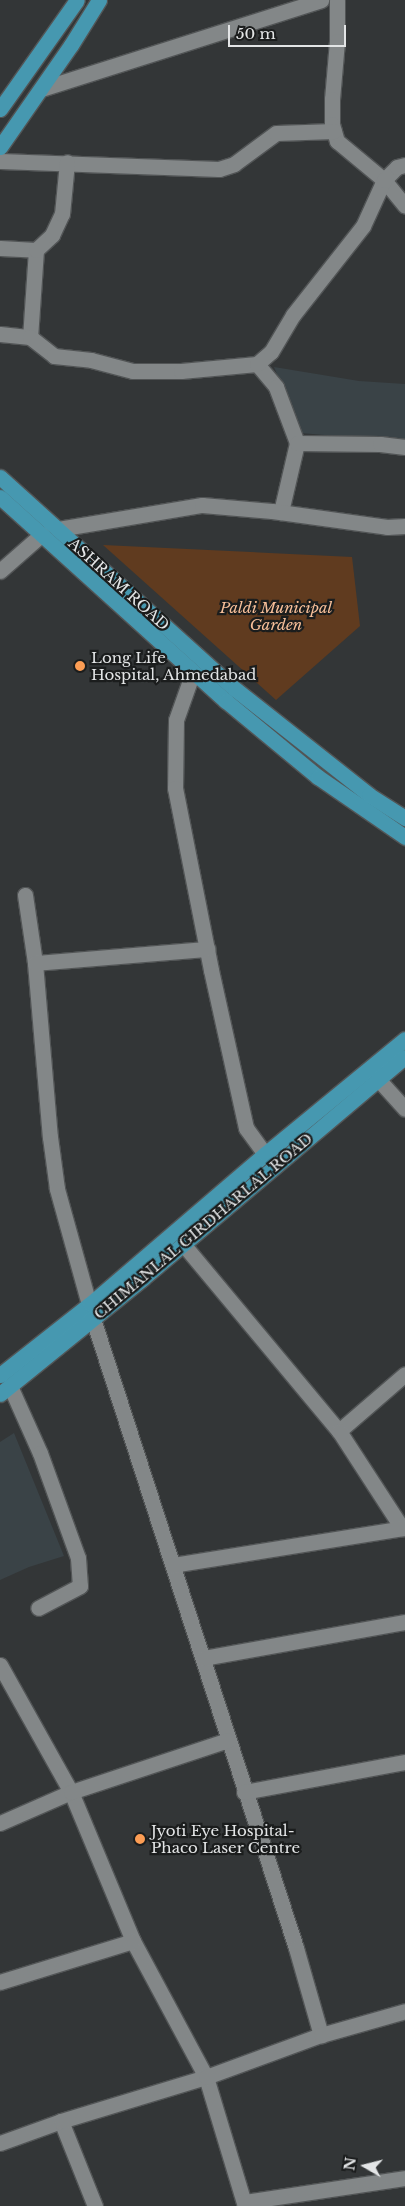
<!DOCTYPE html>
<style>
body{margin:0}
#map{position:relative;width:405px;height:2206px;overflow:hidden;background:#333637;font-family:"Libre Baskerville",serif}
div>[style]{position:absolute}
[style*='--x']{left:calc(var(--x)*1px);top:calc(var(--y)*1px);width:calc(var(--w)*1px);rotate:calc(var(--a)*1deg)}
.built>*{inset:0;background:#3a4347}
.green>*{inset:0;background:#603b1f}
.roads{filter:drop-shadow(1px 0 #525556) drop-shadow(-1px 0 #525556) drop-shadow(0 1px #525556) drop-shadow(0 -1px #525556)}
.minor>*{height:15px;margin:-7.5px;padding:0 7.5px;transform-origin:7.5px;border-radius:7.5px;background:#838788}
.major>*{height:15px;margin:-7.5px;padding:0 7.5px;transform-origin:7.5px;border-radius:7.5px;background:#4698b0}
.dots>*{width:14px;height:14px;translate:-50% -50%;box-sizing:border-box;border:2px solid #1b1d1d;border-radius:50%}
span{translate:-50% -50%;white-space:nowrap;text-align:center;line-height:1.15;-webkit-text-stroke:4.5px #1b1d1d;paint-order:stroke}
.street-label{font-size:15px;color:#e3e5e6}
.park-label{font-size:15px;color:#f7bf99;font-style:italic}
.poi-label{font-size:15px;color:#e3e5e6}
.left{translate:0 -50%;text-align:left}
.north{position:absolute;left:340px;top:2141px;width:50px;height:50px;-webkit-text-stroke:4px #1b1d1d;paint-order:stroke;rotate:278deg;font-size:14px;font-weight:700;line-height:20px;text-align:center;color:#e3e5e6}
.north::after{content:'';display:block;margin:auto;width:18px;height:22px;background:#e3e5e6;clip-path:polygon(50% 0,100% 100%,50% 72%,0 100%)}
.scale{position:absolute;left:228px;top:25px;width:118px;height:22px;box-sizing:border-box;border:2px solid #e3e5e6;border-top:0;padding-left:6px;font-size:15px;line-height:18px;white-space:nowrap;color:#e3e5e6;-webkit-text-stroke:4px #1b1d1d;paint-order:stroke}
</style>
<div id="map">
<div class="built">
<div style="clip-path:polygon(274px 367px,359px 381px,405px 384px,405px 442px,301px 433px)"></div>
<div style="clip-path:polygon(14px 1433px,64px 1556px,29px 1567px,0 1580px,0 1442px)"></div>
</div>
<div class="green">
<div style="clip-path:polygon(103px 545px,352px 557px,360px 626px,276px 700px)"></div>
</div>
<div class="roads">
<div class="minor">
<div style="--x:337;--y:0;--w:41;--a:90"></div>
<div style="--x:337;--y:41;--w:58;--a:94.9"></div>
<div style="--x:332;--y:99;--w:25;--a:90"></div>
<div style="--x:332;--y:124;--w:18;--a:74"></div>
<div style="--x:337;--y:141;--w:61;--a:39.7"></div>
<div style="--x:384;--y:180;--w:33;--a:51"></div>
<div style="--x:41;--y:89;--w:294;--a:-17.6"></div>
<div style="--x:0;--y:161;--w:219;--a:2.1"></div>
<div style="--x:219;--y:169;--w:16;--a:-18"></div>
<div style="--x:234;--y:164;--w:52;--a:-36.4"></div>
<div style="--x:276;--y:133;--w:58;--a:-2"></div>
<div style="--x:0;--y:248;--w:36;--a:3"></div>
<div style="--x:36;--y:250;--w:87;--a:93.9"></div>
<div style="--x:36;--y:250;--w:22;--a:-43"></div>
<div style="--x:52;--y:235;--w:23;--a:-65"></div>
<div style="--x:62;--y:214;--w:52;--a:-84.5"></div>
<div style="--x:0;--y:334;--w:30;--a:6"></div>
<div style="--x:30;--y:337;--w:31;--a:38"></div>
<div style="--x:54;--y:356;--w:37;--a:6"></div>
<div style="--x:91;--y:360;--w:43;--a:14.7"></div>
<div style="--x:133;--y:371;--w:48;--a:0"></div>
<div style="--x:181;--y:371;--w:76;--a:-5.3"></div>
<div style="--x:257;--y:364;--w:30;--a:50"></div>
<div style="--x:276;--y:387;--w:60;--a:69.4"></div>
<div style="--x:297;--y:443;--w:71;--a:103.1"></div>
<div style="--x:257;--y:364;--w:18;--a:-41"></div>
<div style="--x:271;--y:352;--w:43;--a:-59.3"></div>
<div style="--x:293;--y:315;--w:113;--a:-51.8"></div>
<div style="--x:363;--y:226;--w:51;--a:-65.5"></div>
<div style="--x:384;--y:180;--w:18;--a:-45"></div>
<div style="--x:397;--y:167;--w:8;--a:-14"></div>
<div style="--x:297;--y:443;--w:83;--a:0.7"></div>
<div style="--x:380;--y:444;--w:25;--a:7"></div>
<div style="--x:58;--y:529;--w:146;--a:-9.5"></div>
<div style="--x:202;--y:505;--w:70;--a:4.9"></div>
<div style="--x:272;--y:511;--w:116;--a:7.9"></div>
<div style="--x:387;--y:527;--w:18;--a:-3"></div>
<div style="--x:0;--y:571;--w:56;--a:-41.4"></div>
<div style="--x:193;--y:672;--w:51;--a:109.5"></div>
<div style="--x:176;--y:720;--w:68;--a:90.8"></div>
<div style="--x:175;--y:788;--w:186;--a:78.8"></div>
<div style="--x:211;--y:970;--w:162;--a:77.5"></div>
<div style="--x:246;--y:1128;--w:32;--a:54"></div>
<div style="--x:25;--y:895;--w:69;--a:81.6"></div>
<div style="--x:35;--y:963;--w:175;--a:85.1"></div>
<div style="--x:50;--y:1137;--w:52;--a:82.3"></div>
<div style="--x:57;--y:1189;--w:135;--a:74.5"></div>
<div style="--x:93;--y:1319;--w:661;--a:72.11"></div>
<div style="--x:296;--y:1948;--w:91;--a:74"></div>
<div style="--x:35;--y:963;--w:173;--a:-4.7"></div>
<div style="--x:378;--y:1079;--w:40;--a:48"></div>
<div style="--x:183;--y:1244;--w:244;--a:50.2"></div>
<div style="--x:339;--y:1431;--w:87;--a:-40.8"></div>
<div style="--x:10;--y:1386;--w:73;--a:65.9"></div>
<div style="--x:40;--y:1453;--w:112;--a:70.1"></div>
<div style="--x:78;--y:1558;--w:28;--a:86"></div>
<div style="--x:80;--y:1586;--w:47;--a:152.4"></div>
<div style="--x:339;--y:1431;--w:116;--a:57"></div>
<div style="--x:173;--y:1565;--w:235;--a:-9.1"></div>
<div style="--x:203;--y:1658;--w:205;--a:-10.1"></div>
<div style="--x:0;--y:1665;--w:145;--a:60.8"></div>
<div style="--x:71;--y:1792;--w:161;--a:67.4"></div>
<div style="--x:133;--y:1941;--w:154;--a:61.8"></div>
<div style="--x:206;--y:2077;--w:135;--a:73.2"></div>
<div style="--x:244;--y:1792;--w:164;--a:-10.6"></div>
<div style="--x:0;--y:1823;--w:77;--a:-23.6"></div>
<div style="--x:71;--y:1792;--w:165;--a:-18.3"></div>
<div style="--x:0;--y:1982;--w:139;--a:-17.1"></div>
<div style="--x:61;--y:2121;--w:92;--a:68.2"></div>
<div style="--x:0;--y:2143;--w:65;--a:-19.8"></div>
<div style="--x:61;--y:2121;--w:152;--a:-16.9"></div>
<div style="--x:206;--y:2077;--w:122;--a:-20.1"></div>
<div style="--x:321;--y:2035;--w:87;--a:-15.9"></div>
<div style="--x:244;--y:2202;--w:163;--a:-8.5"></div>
</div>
<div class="major">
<div style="--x:0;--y:109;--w:133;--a:-54.8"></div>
<div style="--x:0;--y:147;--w:124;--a:-55.2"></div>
<div style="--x:71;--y:45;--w:53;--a:-58.1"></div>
<div style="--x:0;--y:477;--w:316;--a:42.1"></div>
<div style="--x:235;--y:689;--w:171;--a:38.3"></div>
<div style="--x:369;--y:795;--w:43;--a:32.6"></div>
<div style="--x:0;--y:497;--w:304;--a:42.1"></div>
<div style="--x:226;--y:701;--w:119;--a:39.6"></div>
<div style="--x:318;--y:777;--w:106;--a:34.6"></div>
<div style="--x:0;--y:1375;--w:115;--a:-38.3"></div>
<div style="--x:90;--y:1304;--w:230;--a:-40.6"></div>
<div style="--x:265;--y:1154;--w:181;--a:-39.4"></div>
<div style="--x:0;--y:1394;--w:183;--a:-39"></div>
<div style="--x:142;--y:1279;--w:344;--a:-40.2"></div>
</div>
</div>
<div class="dots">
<div style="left:80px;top:666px;background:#fc9d54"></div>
<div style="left:140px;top:1839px;background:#fc9d54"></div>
</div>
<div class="street-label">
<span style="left:119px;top:584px;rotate:42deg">ASHRAM ROAD</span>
<span style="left:203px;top:1226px;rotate:-40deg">CHIMANLAL GIRDHARLAL ROAD</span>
</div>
<div class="park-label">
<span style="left:276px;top:616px">Paldi Municipal<br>Garden</span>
</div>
<div class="poi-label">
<span class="left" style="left:91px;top:666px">Long Life<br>Hospital, Ahmedabad</span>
<span class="left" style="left:151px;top:1839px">Jyoti Eye Hospital-<br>Phaco Laser Centre</span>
</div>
<div class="north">N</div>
<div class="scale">50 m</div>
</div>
